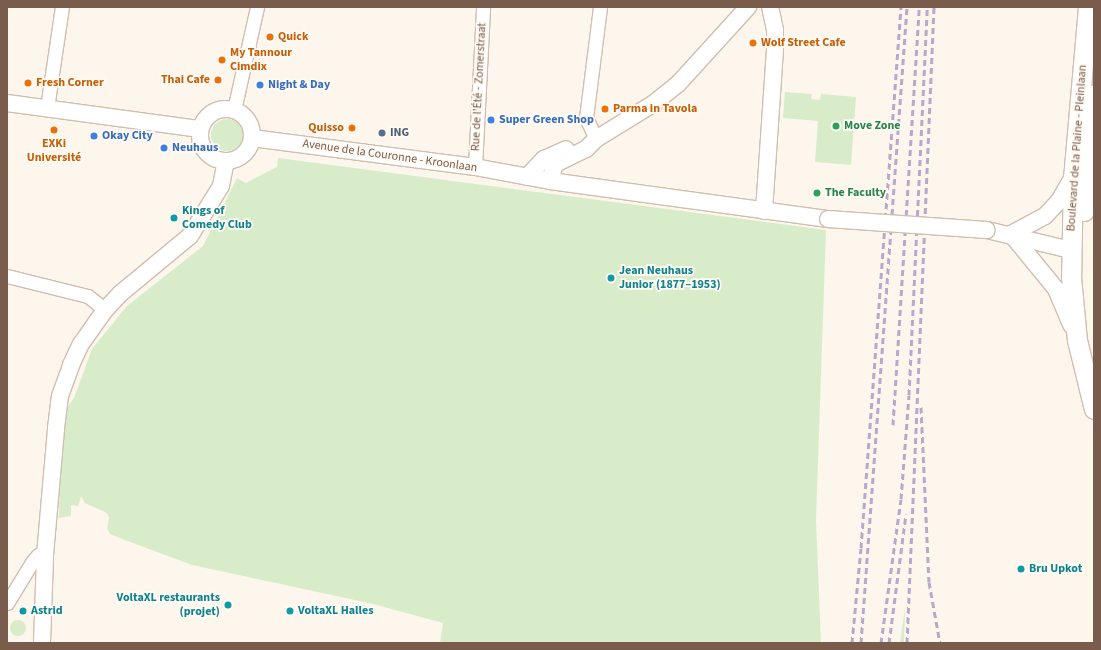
<!DOCTYPE html>
<meta charset="utf-8">
<style>
body{margin:0}
#map{position:relative;width:1101px;height:650px;overflow:hidden;background:#fdf6ec;font-family:"Source Sans 3",sans-serif}
div>[style]{position:absolute}
[style*='--x']{left:calc(var(--x)*1px);top:calc(var(--y)*1px);width:calc(var(--w)*1px);rotate:calc(var(--a)*1deg)}
.green>*{inset:0;background:#d8ecc9}
.round{border-radius:50%}
.roads{filter:drop-shadow(1px 0 #d1beb0) drop-shadow(-1px 0 #d1beb0) drop-shadow(0 1px #d1beb0) drop-shadow(0 -1px #d1beb0)}
.minor>*{height:13px;margin:-6.5px;padding:0 6.5px;transform-origin:6.5px;border-radius:6.5px;background:#fff}
.tertiary>*{height:16px;margin:-8px;padding:0 8px;transform-origin:8px;border-radius:8px;background:#fff}
.tertiary>.ring{margin:-8px;padding:0;box-sizing:content-box;background:none;border:16px solid #fff;border-radius:50%}
.secondary>*{height:19px;margin:-9.5px;padding:0 9.5px;transform-origin:9.5px;border-radius:9.5px;background:#fff}
.rail>*{height:3px;margin-top:-1.5px;transform-origin:0;background:repeating-linear-gradient(90deg,#b9a8c9 0 6px,transparent 0 10px)}
.bridges{filter:drop-shadow(1px 0 #d1beb0) drop-shadow(-1px 0 #d1beb0) drop-shadow(0 1px #d1beb0) drop-shadow(0 -1px #d1beb0)}
.tertiary-bridge>*{height:16px;margin:-8px;padding:0 8px;transform-origin:8px;border-radius:8px;background:#fff}
.dots>*{width:11px;height:11px;translate:-50% -50%;box-sizing:border-box;border:2px solid #fffaf3;border-radius:50%}
span{translate:-50% -50%;white-space:nowrap;text-align:center;line-height:1.15;-webkit-text-stroke:3.5px #fffaf3;paint-order:stroke}
.food-label{font-size:12px;color:#c56008;font-weight:700}
.left{translate:0 -50%;text-align:left}
.right{translate:-100% -50%;text-align:right}
.shop-label{font-size:12px;color:#366cbe;font-weight:700}
.street-label{font-size:12px;color:#7a5c4d}
.leisure-label{font-size:12px;color:#27864d;font-weight:700}
.service-label{font-size:12px;color:#4e5e75;font-weight:700}
.culture-label{font-size:12px;color:#0d838f;font-weight:700}
.frame{position:absolute;inset:0;border:8px solid #7a5c4d;pointer-events:none}
</style>
<div id="map">
<div class="green">
<div style="clip-path:polygon(785px 92px,812px 94px,811px 99px,820px 100px,821px 94px,856px 97px,851px 165px,815px 162px,818px 121px,783px 118px)"></div>
<div class="round" style="left:211px;top:119px;width:32px;height:32px"></div>
<div style="clip-path:polygon(278px 158px,826px 230px,816px 520px,821px 643px,440px 643px,443px 623px,373px 604px,192px 565px,125px 540px,110px 534px,107px 528px,109px 518px,107px 513px,85px 503px,81px 496px,78px 506px,71px 505px,71px 516px,59px 518px,60px 472px,66px 409px,74px 398px,92px 349px,127px 306px,203px 246px,237px 178px,246px 183px,277px 167px)"></div>
<div style="clip-path:polygon(905px 608px,904px 643px,900px 643px)"></div>
<div class="round" style="left:10px;top:620px;width:16px;height:16px"></div>
</div>
<div class="roads">
<div class="minor">
<div style="--x:47;--y:108;--w:102;--a:-81.6"></div>
<div style="--x:234;--y:110;--w:106;--a:-77.4"></div>
<div style="--x:596;--y:139;--w:23;--a:-115"></div>
<div style="--x:586;--y:118;--w:112;--a:-82.8"></div>
<div style="--x:475;--y:167;--w:160;--a:-87.1"></div>
<div style="--x:7;--y:276;--w:83;--a:13.9"></div>
<div style="--x:88;--y:296;--w:22;--a:39"></div>
<div style="--x:7;--y:603;--w:48;--a:-58.6"></div>
<div style="--x:32;--y:562;--w:9;--a:-49"></div>
<div style="--x:38;--y:555;--w:7;--a:0"></div>
</div>
<div class="tertiary">
<div style="--x:7;--y:103;--w:195;--a:7.7"></div>
<div class="ring" style="left:200px;top:109px;width:36px;height:36px"></div>
<div style="--x:252;--y:138;--w:225;--a:7.4"></div>
<div style="--x:475;--y:167;--w:76;--a:10.6"></div>
<div style="--x:550;--y:181;--w:281;--a:7.8"></div>
<div style="--x:527;--y:177;--w:25;--a:-47"></div>
<div style="--x:544;--y:159;--w:24;--a:-24"></div>
<div style="--x:550;--y:181;--w:18;--a:-74"></div>
<div style="--x:555;--y:164;--w:34;--a:-26"></div>
<div style="--x:586;--y:149;--w:14;--a:-45"></div>
<div style="--x:596;--y:139;--w:67;--a:-31.6"></div>
<div style="--x:653;--y:104;--w:32;--a:-39"></div>
<div style="--x:678;--y:84;--w:104;--a:-47.7"></div>
<div style="--x:764;--y:211;--w:163;--a:-86.1"></div>
<div style="--x:775;--y:48;--w:18;--a:-90"></div>
<div style="--x:775;--y:30;--w:24;--a:-102"></div>
<div style="--x:987;--y:230;--w:86;--a:13.4"></div>
<div style="--x:1011;--y:234;--w:71;--a:50.7"></div>
<div style="--x:1056;--y:289;--w:39;--a:67"></div>
<div style="--x:1011;--y:234;--w:38;--a:-28"></div>
<div style="--x:1045;--y:216;--w:21;--a:-47"></div>
<div style="--x:1059;--y:201;--w:28;--a:-60"></div>
<div style="--x:42;--y:643;--w:88;--a:-88"></div>
<div style="--x:45;--y:555;--w:127;--a:-85"></div>
<div style="--x:56;--y:428;--w:32;--a:-83"></div>
<div style="--x:60;--y:396;--w:33;--a:-70"></div>
<div style="--x:71;--y:365;--w:23;--a:-65"></div>
<div style="--x:81;--y:344;--w:42;--a:-54.8"></div>
<div style="--x:105;--y:310;--w:23;--a:-47"></div>
<div style="--x:121;--y:293;--w:89;--a:-39.6"></div>
<div style="--x:190;--y:236;--w:59;--a:-58.2"></div>
<div style="--x:221;--y:186;--w:25;--a:-79"></div>
</div>
<div class="secondary">
<div style="--x:1088;--y:7;--w:171;--a:95"></div>
<div style="--x:1073;--y:177;--w:100;--a:91.1"></div>
<div style="--x:1071;--y:277;--w:63;--a:84.6"></div>
<div style="--x:1077;--y:340;--w:71;--a:76.2"></div>
<div style="--x:1084;--y:211;--w:117;--a:-85.1"></div>
</div>
</div>
<div class="rail">
<div style="--x:921;--y:407;--w:175;--a:87.4"></div>
<div style="--x:929;--y:582;--w:62;--a:79.8"></div>
<div style="--x:893;--y:425;--w:419;--a:-86.4"></div>
<div style="--x:852;--y:643;--w:95;--a:-84.6"></div>
<div style="--x:861;--y:548;--w:542;--a:-85.77"></div>
<div style="--x:861;--y:643;--w:638;--a:-85.86"></div>
<div style="--x:881;--y:643;--w:145;--a:-82.1"></div>
<div style="--x:901;--y:499;--w:104;--a:-85.6"></div>
<div style="--x:909;--y:395;--w:388;--a:-87.3"></div>
<div style="--x:889;--y:643;--w:130;--a:-82.5"></div>
<div style="--x:907;--y:643;--w:637;--a:-87.57"></div>
</div>
<div class="bridges">
<div class="tertiary-bridge">
<div style="--x:828;--y:219;--w:159;--a:4"></div>
</div>
</div>
<div class="dots">
<div style="left:270px;top:37px;background:#e8710a"></div>
<div style="left:753px;top:43px;background:#e8710a"></div>
<div style="left:222px;top:60px;background:#e8710a"></div>
<div style="left:218px;top:80px;background:#e8710a"></div>
<div style="left:28px;top:83px;background:#e8710a"></div>
<div style="left:260px;top:85px;background:#3f7fe0"></div>
<div style="left:605px;top:109px;background:#e8710a"></div>
<div style="left:491px;top:120px;background:#3f7fe0"></div>
<div style="left:836px;top:126px;background:#2e9e5b"></div>
<div style="left:352px;top:128px;background:#e8710a"></div>
<div style="left:54px;top:130px;background:#e8710a"></div>
<div style="left:382px;top:133px;background:#5c6f8a"></div>
<div style="left:94px;top:136px;background:#3f7fe0"></div>
<div style="left:164px;top:148px;background:#3f7fe0"></div>
<div style="left:817px;top:193px;background:#2e9e5b"></div>
<div style="left:174px;top:218px;background:#0f9aa8"></div>
<div style="left:611px;top:278px;background:#0f9aa8"></div>
<div style="left:1021px;top:569px;background:#0f9aa8"></div>
<div style="left:228px;top:605px;background:#0f9aa8"></div>
<div style="left:23px;top:611px;background:#0f9aa8"></div>
<div style="left:290px;top:611px;background:#0f9aa8"></div>
</div>
<div class="food-label">
<span class="left" style="left:278px;top:37px">Quick</span>
<span class="left" style="left:761px;top:43px">Wolf Street Cafe</span>
<span class="left" style="left:230px;top:60px">My Tannour<br>Cimdix</span>
<span class="right" style="left:210px;top:80px">Thai Cafe</span>
<span class="left" style="left:36px;top:83px">Fresh Corner</span>
<span class="left" style="left:613px;top:109px">Parma in Tavola</span>
<span class="right" style="left:344px;top:128px">Quisso</span>
<span style="left:54px;top:151px">EXKi<br>Université</span>
</div>
<div class="shop-label">
<span class="left" style="left:268px;top:85px">Night &amp; Day</span>
<span class="left" style="left:499px;top:120px">Super Green Shop</span>
<span class="left" style="left:102px;top:136px">Okay City</span>
<span class="left" style="left:172px;top:148px">Neuhaus</span>
</div>
<div class="street-label">
<span style="left:479px;top:87px;rotate:-87deg">Rue de l'Été - Zomerstraat</span>
<span style="left:1077px;top:148px;rotate:-86deg">Boulevard de la Plaine - Pleinlaan</span>
<span style="left:390px;top:156px;rotate:8deg">Avenue de la Couronne - Kroonlaan</span>
</div>
<div class="leisure-label">
<span class="left" style="left:844px;top:126px">Move Zone</span>
<span class="left" style="left:825px;top:193px">The Faculty</span>
</div>
<div class="service-label">
<span class="left" style="left:390px;top:133px">ING</span>
</div>
<div class="culture-label">
<span class="left" style="left:182px;top:218px">Kings of<br>Comedy Club</span>
<span class="left" style="left:619px;top:278px">Jean Neuhaus<br>Junior (1877–1953)</span>
<span class="left" style="left:1029px;top:569px">Bru Upkot</span>
<span class="right" style="left:220px;top:605px">VoltaXL restaurants<br>(projet)</span>
<span class="left" style="left:31px;top:611px">Astrid</span>
<span class="left" style="left:298px;top:611px">VoltaXL Halles</span>
</div>
<div class="frame"></div>
</div>
